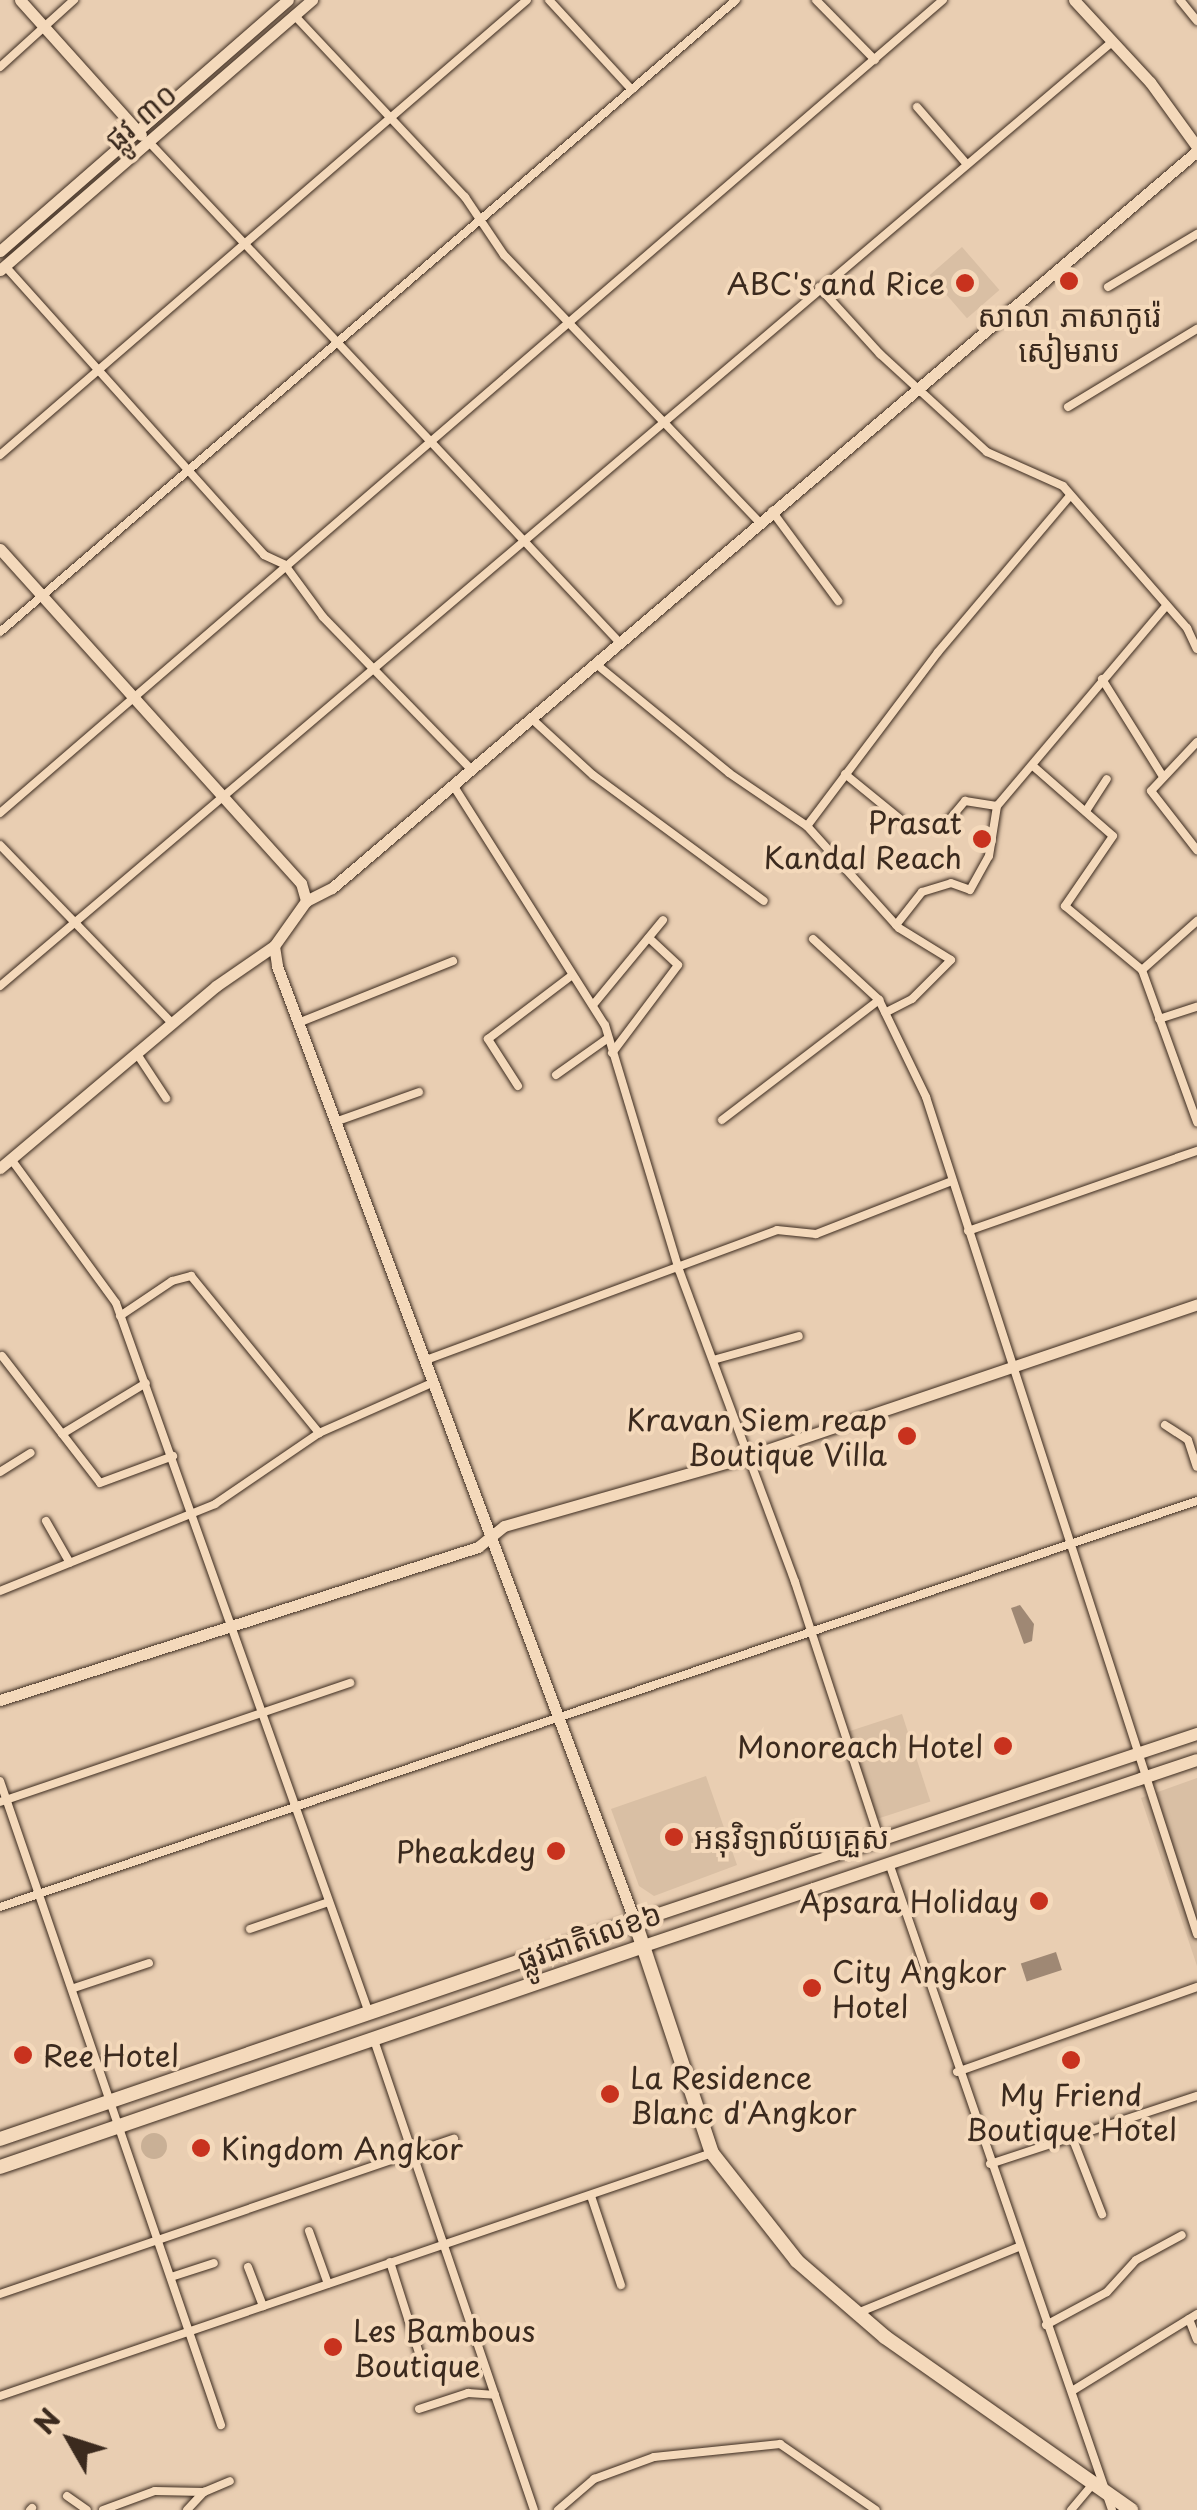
<!DOCTYPE html>
<meta charset="utf-8">
<style>
body{margin:0}
#map{position:relative;width:1197px;height:2510px;overflow:hidden;background:#e9ceb2;font-family:"Playpen Sans","Noto Sans Khmer",sans-serif}
div>[style]{position:absolute}
.built>*{inset:0;background:#d9bfa4;transform-origin:0 0}
.green>*{inset:0;background:#c9b096}
.round{border-radius:50%}
.water>*{inset:0;background:#9f8874;transform-origin:0 0}
.roads{filter:drop-shadow(0 0 2px #3b2a1e) drop-shadow(0 0 2px #3b2a1e)}
.street>*{height:8px;margin:-4px;padding:0 4px;transform-origin:4px;border-radius:4px;background:#f4d9bb}
.secondary>*{height:11px;margin:-5.5px;padding:0 5.5px;transform-origin:5.5px;border-radius:5.5px;background:#f4d9bb}
.primary>*{height:12px;margin:-6px;padding:0 6px;transform-origin:6px;border-radius:6px;background:#f4d9bb}
.highway>*{height:14px;margin:-7px;padding:0 7px;transform-origin:7px;border-radius:7px;background:#f4d9bb}
.dots>*{width:28px;height:28px;translate:-50% -50%;box-sizing:border-box;border:5px solid #f4d9bb;border-radius:50%}
span{translate:-50% -50%;white-space:nowrap;text-align:center;line-height:1.15;-webkit-text-stroke:8px #f4d9bb;paint-order:stroke}
.street-label{font-size:30px;color:#3b2a1e}
.poi-label{font-size:30px;color:#3b2a1e}
.right{translate:-100% -50%;text-align:right}
.left{translate:0 -50%;text-align:left}
.north{position:absolute;left:20px;top:2390px;width:100px;height:100px;-webkit-text-stroke:8px #f4d9bb;paint-order:stroke;rotate:309deg;font-size:28px;font-weight:700;line-height:40px;text-align:center;color:#3b2a1e}
.north::after{content:'';display:block;margin:auto;width:35px;height:45px;background:#3b2a1e;clip-path:polygon(50% 0,100% 100%,50% 72%,0 100%)}
</style>
<div id="map">
<div class="built">
<div style="left:962px;top:247px;width:57px;height:43px;rotate:49deg"></div>
<div style="left:902px;top:1714px;width:92px;height:58px;rotate:72deg"></div>
<div style="clip-path:polygon(706px 1776px,737px 1865px,654px 1896px,639px 1886px,611px 1809px)"></div>
<div style="clip-path:polygon(1197px 1778px,1197px 1966px,1141px 1798px)"></div>
</div>
<div class="green">
<div class="round" style="left:141px;top:2133px;width:26px;height:26px"></div>
</div>
<div class="water">
<div style="clip-path:polygon(1020px 1605px,1034px 1624px,1032px 1641px,1024px 1644px,1011px 1608px)"></div>
<div style="left:1056px;top:1952px;width:19px;height:37px;rotate:72deg"></div>
</div>
<div class="roads">
<div class="street">
<div style="left:549px;top:0;width:122px;rotate:47.3deg"></div>
<div style="left:816px;top:0;width:84px;rotate:45.5deg"></div>
<div style="left:1180px;top:0;width:27px;rotate:51deg"></div>
<div style="left:294px;top:15px;width:250px;rotate:46.8deg"></div>
<div style="left:465px;top:197px;width:70px;rotate:56.1deg"></div>
<div style="left:504px;top:255px;width:369px;rotate:46.3deg"></div>
<div style="left:0;top:67px;width:100px;rotate:-42.2deg"></div>
<div style="left:917px;top:107px;width:73px;rotate:48.9deg"></div>
<div style="left:148px;top:141px;width:689px;rotate:46.76deg"></div>
<div style="left:5px;top:266px;width:388px;rotate:48.1deg"></div>
<div style="left:264px;top:555px;width:23px;rotate:25deg"></div>
<div style="left:285px;top:565px;width:64px;rotate:53.8deg"></div>
<div style="left:323px;top:617px;width:212px;rotate:45.8deg"></div>
<div style="left:819px;top:287px;width:91px;rotate:47.7deg"></div>
<div style="left:880px;top:354px;width:145px;rotate:42.5deg"></div>
<div style="left:987px;top:452px;width:83px;rotate:24.1deg"></div>
<div style="left:1063px;top:486px;width:189px;rotate:48.9deg"></div>
<div style="left:1187px;top:628px;width:23px;rotate:65deg"></div>
<div style="left:1108px;top:287px;width:104px;rotate:-30.8deg"></div>
<div style="left:1068px;top:407px;width:151px;rotate:-31.2deg"></div>
<div style="left:0;top:455px;width:696px;rotate:-40.81deg"></div>
<div style="left:772px;top:511px;width:112px;rotate:53.7deg"></div>
<div style="left:0;top:632px;width:970px;rotate:-40.65deg"></div>
<div style="left:596px;top:664px;width:172px;rotate:39.3deg"></div>
<div style="left:729px;top:773px;width:94px;rotate:34.2deg"></div>
<div style="left:807px;top:826px;width:137px;rotate:48deg"></div>
<div style="left:899px;top:928px;width:61px;rotate:31.6deg"></div>
<div style="left:951px;top:960px;width:55px;rotate:135deg"></div>
<div style="left:912px;top:999px;width:30px;rotate:153deg"></div>
<div style="left:1102px;top:679px;width:113px;rotate:58deg"></div>
<div style="left:532px;top:719px;width:83px;rotate:42.6deg"></div>
<div style="left:593px;top:775px;width:212px;rotate:36.4deg"></div>
<div style="left:1197px;top:742px;width:67px;rotate:133.2deg"></div>
<div style="left:1151px;top:791px;width:75px;rotate:52.1deg"></div>
<div style="left:1033px;top:766px;width:106px;rotate:41.2deg"></div>
<div style="left:1113px;top:836px;width:85px;rotate:124.4deg"></div>
<div style="left:1065px;top:906px;width:100px;rotate:39.7deg"></div>
<div style="left:1142px;top:970px;width:162px;rotate:70.1deg"></div>
<div style="left:845px;top:774px;width:71px;rotate:39.3deg"></div>
<div style="left:453px;top:785px;width:284px;rotate:57.7deg"></div>
<div style="left:605px;top:1025px;width:256px;rotate:73.2deg"></div>
<div style="left:679px;top:1270px;width:333px;rotate:69.6deg"></div>
<div style="left:795px;top:1582px;width:272px;rotate:71.8deg"></div>
<div style="left:1086px;top:811px;width:38px;rotate:-57deg"></div>
<div style="left:0;top:813px;width:1245px;rotate:-40.77deg"></div>
<div style="left:807px;top:826px;width:218px;rotate:-53deg"></div>
<div style="left:938px;top:652px;width:204px;rotate:-49.8deg"></div>
<div style="left:944px;top:826px;width:33px;rotate:-50deg"></div>
<div style="left:965px;top:801px;width:32px;rotate:9deg"></div>
<div style="left:0;top:845px;width:249px;rotate:46deg"></div>
<div style="left:896px;top:925px;width:42px;rotate:-51.8deg"></div>
<div style="left:922px;top:892px;width:30px;rotate:-17deg"></div>
<div style="left:951px;top:883px;width:20px;rotate:20deg"></div>
<div style="left:970px;top:890px;width:39px;rotate:-61deg"></div>
<div style="left:989px;top:856px;width:51px;rotate:-80.9deg"></div>
<div style="left:997px;top:806px;width:260px;rotate:-49.8deg"></div>
<div style="left:813px;top:939px;width:90px;rotate:42.7deg"></div>
<div style="left:879px;top:1000px;width:108px;rotate:64.1deg"></div>
<div style="left:926px;top:1097px;width:880px;rotate:72.06deg"></div>
<div style="left:1142px;top:970px;width:74px;rotate:-41.7deg"></div>
<div style="left:0;top:986px;width:1460px;rotate:-40.33deg"></div>
<div style="left:593px;top:1005px;width:110px;rotate:-50.5deg"></div>
<div style="left:1159px;top:1019px;width:40px;rotate:-18deg"></div>
<div style="left:298px;top:1023px;width:167px;rotate:-21.8deg"></div>
<div style="left:612px;top:1053px;width:110px;rotate:-53.1deg"></div>
<div style="left:678px;top:965px;width:40px;rotate:-137deg"></div>
<div style="left:137px;top:1054px;width:53px;rotate:56.6deg"></div>
<div style="left:556px;top:1075px;width:64px;rotate:-35.4deg"></div>
<div style="left:518px;top:1086px;width:56px;rotate:-122.6deg"></div>
<div style="left:488px;top:1039px;width:104px;rotate:-37.2deg"></div>
<div style="left:722px;top:1120px;width:198px;rotate:-37.4deg"></div>
<div style="left:338px;top:1121px;width:86px;rotate:-19.7deg"></div>
<div style="left:11px;top:1159px;width:178px;rotate:53.9deg"></div>
<div style="left:116px;top:1303px;width:754px;rotate:70.39deg"></div>
<div style="left:968px;top:1231px;width:243px;rotate:-19.3deg"></div>
<div style="left:120px;top:1316px;width:63px;rotate:-33.9deg"></div>
<div style="left:172px;top:1281px;width:20px;rotate:-15deg"></div>
<div style="left:191px;top:1276px;width:203px;rotate:50.8deg"></div>
<div style="left:2px;top:1356px;width:160px;rotate:52.3deg"></div>
<div style="left:100px;top:1483px;width:78px;rotate:-20.3deg"></div>
<div style="left:426px;top:1360px;width:374px;rotate:-20.3deg"></div>
<div style="left:777px;top:1230px;width:39px;rotate:6deg"></div>
<div style="left:816px;top:1234px;width:146px;rotate:-21.3deg"></div>
<div style="left:713px;top:1360px;width:89px;rotate:-15.6deg"></div>
<div style="left:1165px;top:1425px;width:27px;rotate:33deg"></div>
<div style="left:1188px;top:1440px;width:28px;rotate:72deg"></div>
<div style="left:62px;top:1434px;width:98px;rotate:-31.3deg"></div>
<div style="left:0;top:1472px;width:36px;rotate:-32deg"></div>
<div style="left:46px;top:1521px;width:48px;rotate:60.3deg"></div>
<div style="left:0;top:1591px;width:232px;rotate:-22deg"></div>
<div style="left:215px;top:1504px;width:126px;rotate:-34.3deg"></div>
<div style="left:319px;top:1433px;width:126px;rotate:-23.9deg"></div>
<div style="left:0;top:1781px;width:681px;rotate:71.06deg"></div>
<div style="left:0;top:1802px;width:370px;rotate:-18.8deg"></div>
<div style="left:889px;top:1863px;width:684px;rotate:70.98deg"></div>
<div style="left:0;top:1907px;width:1264px;rotate:-18.74deg"></div>
<div style="left:250px;top:1929px;width:83px;rotate:-18.9deg"></div>
<div style="left:74px;top:1988px;width:79px;rotate:-18.4deg"></div>
<div style="left:374px;top:2040px;width:496px;rotate:71.2deg"></div>
<div style="left:957px;top:2072px;width:255px;rotate:-19.5deg"></div>
<div style="left:1072px;top:2137px;width:83px;rotate:68.7deg"></div>
<div style="left:990px;top:2164px;width:218px;rotate:-18.2deg"></div>
<div style="left:591px;top:2196px;width:94px;rotate:71.4deg"></div>
<div style="left:309px;top:2231px;width:56px;rotate:70.3deg"></div>
<div style="left:390px;top:2262px;width:102px;rotate:72.3deg"></div>
<div style="left:248px;top:2267px;width:42px;rotate:69deg"></div>
<div style="left:171px;top:2277px;width:45px;rotate:-18deg"></div>
<div style="left:0;top:2294px;width:480px;rotate:-18.9deg"></div>
<div style="left:855px;top:2314px;width:176px;rotate:-22.3deg"></div>
<div style="left:1189px;top:2319px;width:22px;rotate:69deg"></div>
<div style="left:1046px;top:2325px;width:69px;rotate:-28.4deg"></div>
<div style="left:1107px;top:2292px;width:43px;rotate:-47.8deg"></div>
<div style="left:1136px;top:2260px;width:52px;rotate:-28.5deg"></div>
<div style="left:1072px;top:2391px;width:147px;rotate:-31.6deg"></div>
<div style="left:0;top:2396px;width:752px;rotate:-18.84deg"></div>
<div style="left:419px;top:2409px;width:52px;rotate:-18.1deg"></div>
<div style="left:468px;top:2393px;width:27px;rotate:4deg"></div>
<div style="left:67px;top:2496px;width:24px;rotate:35deg"></div>
<div style="left:30px;top:2510px;width:3px;rotate:-45deg"></div>
<div style="left:103px;top:2510px;width:55px;rotate:-20.1deg"></div>
<div style="left:155px;top:2491px;width:49px;rotate:1.2deg"></div>
<div style="left:187px;top:2510px;width:25px;rotate:-47deg"></div>
<div style="left:204px;top:2492px;width:28px;rotate:-23deg"></div>
<div style="left:558px;top:2510px;width:48px;rotate:-40.7deg"></div>
<div style="left:594px;top:2479px;width:64px;rotate:-20.1deg"></div>
<div style="left:654px;top:2457px;width:127px;rotate:-5.9deg"></div>
<div style="left:780px;top:2444px;width:116px;rotate:34.5deg"></div>
<div style="left:1071px;top:2510px;width:30px;rotate:-50deg"></div>
</div>
<div class="secondary">
<div style="left:20px;top:0;width:181px;rotate:48.1deg"></div>
<div style="left:1074px;top:0;width:112px;rotate:47.2deg"></div>
<div style="left:1150px;top:82px;width:80px;rotate:54.1deg"></div>
<div style="left:0;top:251px;width:382px;rotate:-41.1deg"></div>
<div style="left:0;top:270px;width:413px;rotate:-40.9deg"></div>
<div style="left:0;top:549px;width:450px;rotate:48deg"></div>
<div style="left:301px;top:883px;width:19px;rotate:74deg"></div>
<div style="left:306px;top:901px;width:55px;rotate:125.4deg"></div>
<div style="left:274px;top:946px;width:20px;rotate:81deg"></div>
<div style="left:277px;top:966px;width:1021px;rotate:69.47deg"></div>
<div style="left:306px;top:901px;width:29px;rotate:-27deg"></div>
<div style="left:332px;top:888px;width:1136px;rotate:-40.43deg"></div>
<div style="left:0;top:1168px;width:282px;rotate:-40.1deg"></div>
<div style="left:216px;top:986px;width:70px;rotate:-34.6deg"></div>
<div style="left:0;top:1700px;width:502px;rotate:-17.75deg"></div>
<div style="left:478px;top:1547px;width:33px;rotate:-39deg"></div>
<div style="left:504px;top:1526px;width:255px;rotate:-15.9deg"></div>
<div style="left:749px;top:1456px;width:473px;rotate:-18.7deg"></div>
</div>
<div class="primary">
<div style="left:635px;top:1922px;width:593px;rotate:-18.5deg"></div>
<div style="left:644px;top:1946px;width:583px;rotate:-18.59deg"></div>
</div>
<div class="highway">
<div style="left:0;top:2139px;width:671px;rotate:-18.87deg"></div>
<div style="left:635px;top:1922px;width:243px;rotate:71.6deg"></div>
<div style="left:712px;top:2153px;width:137px;rotate:51.8deg"></div>
<div style="left:797px;top:2261px;width:116px;rotate:40.8deg"></div>
<div style="left:885px;top:2337px;width:301px;rotate:35.1deg"></div>
<div style="left:0;top:2167px;width:681px;rotate:-18.94deg"></div>
</div>
</div>
<div class="dots">
<div style="left:1069px;top:281px;background:#c8321e"></div>
<div style="left:965px;top:283px;background:#c8321e"></div>
<div style="left:982px;top:839px;background:#c8321e"></div>
<div style="left:907px;top:1436px;background:#c8321e"></div>
<div style="left:1003px;top:1746px;background:#c8321e"></div>
<div style="left:674px;top:1837px;background:#c8321e"></div>
<div style="left:556px;top:1851px;background:#c8321e"></div>
<div style="left:1039px;top:1901px;background:#c8321e"></div>
<div style="left:812px;top:1988px;background:#c8321e"></div>
<div style="left:23px;top:2055px;background:#c8321e"></div>
<div style="left:1071px;top:2060px;background:#c8321e"></div>
<div style="left:610px;top:2094px;background:#c8321e"></div>
<div style="left:201px;top:2148px;background:#c8321e"></div>
<div style="left:333px;top:2347px;background:#c8321e"></div>
</div>
<div class="street-label">
<span style="left:140px;top:116px;rotate:-41deg">ផ្លូវ ៣០</span>
<span style="left:589px;top:1936px;rotate:-19deg">ផ្លូវជាតិលេខ៦</span>
</div>
<div class="poi-label">
<span class="right" style="left:945px;top:283px">ABC's and Rice</span>
<span style="left:1069px;top:332px">សាលា ភាសាកូរ៉េ<br>សៀមរាប</span>
<span class="right" style="left:962px;top:839px">Prasat<br>Kandal Reach</span>
<span class="right" style="left:887px;top:1436px">Kravan Siem reap<br>Boutique Villa</span>
<span class="right" style="left:983px;top:1746px">Monoreach Hotel</span>
<span class="left" style="left:694px;top:1837px">អនុវិទ្យាល័យគ្រួស</span>
<span class="right" style="left:536px;top:1851px">Pheakdey</span>
<span class="right" style="left:1019px;top:1901px">Apsara Holiday</span>
<span class="left" style="left:832px;top:1988px">City Angkor<br>Hotel</span>
<span class="left" style="left:43px;top:2055px">Ree Hotel</span>
<span class="left" style="left:630px;top:2094px">La Residence<br>Blanc d'Angkor</span>
<span style="left:1071px;top:2111px">My Friend<br>Boutique Hotel</span>
<span class="left" style="left:221px;top:2148px">Kingdom Angkor</span>
<span class="left" style="left:353px;top:2347px">Les Bambous<br>Boutique</span>
</div>
<div class="north">N</div>
</div>
